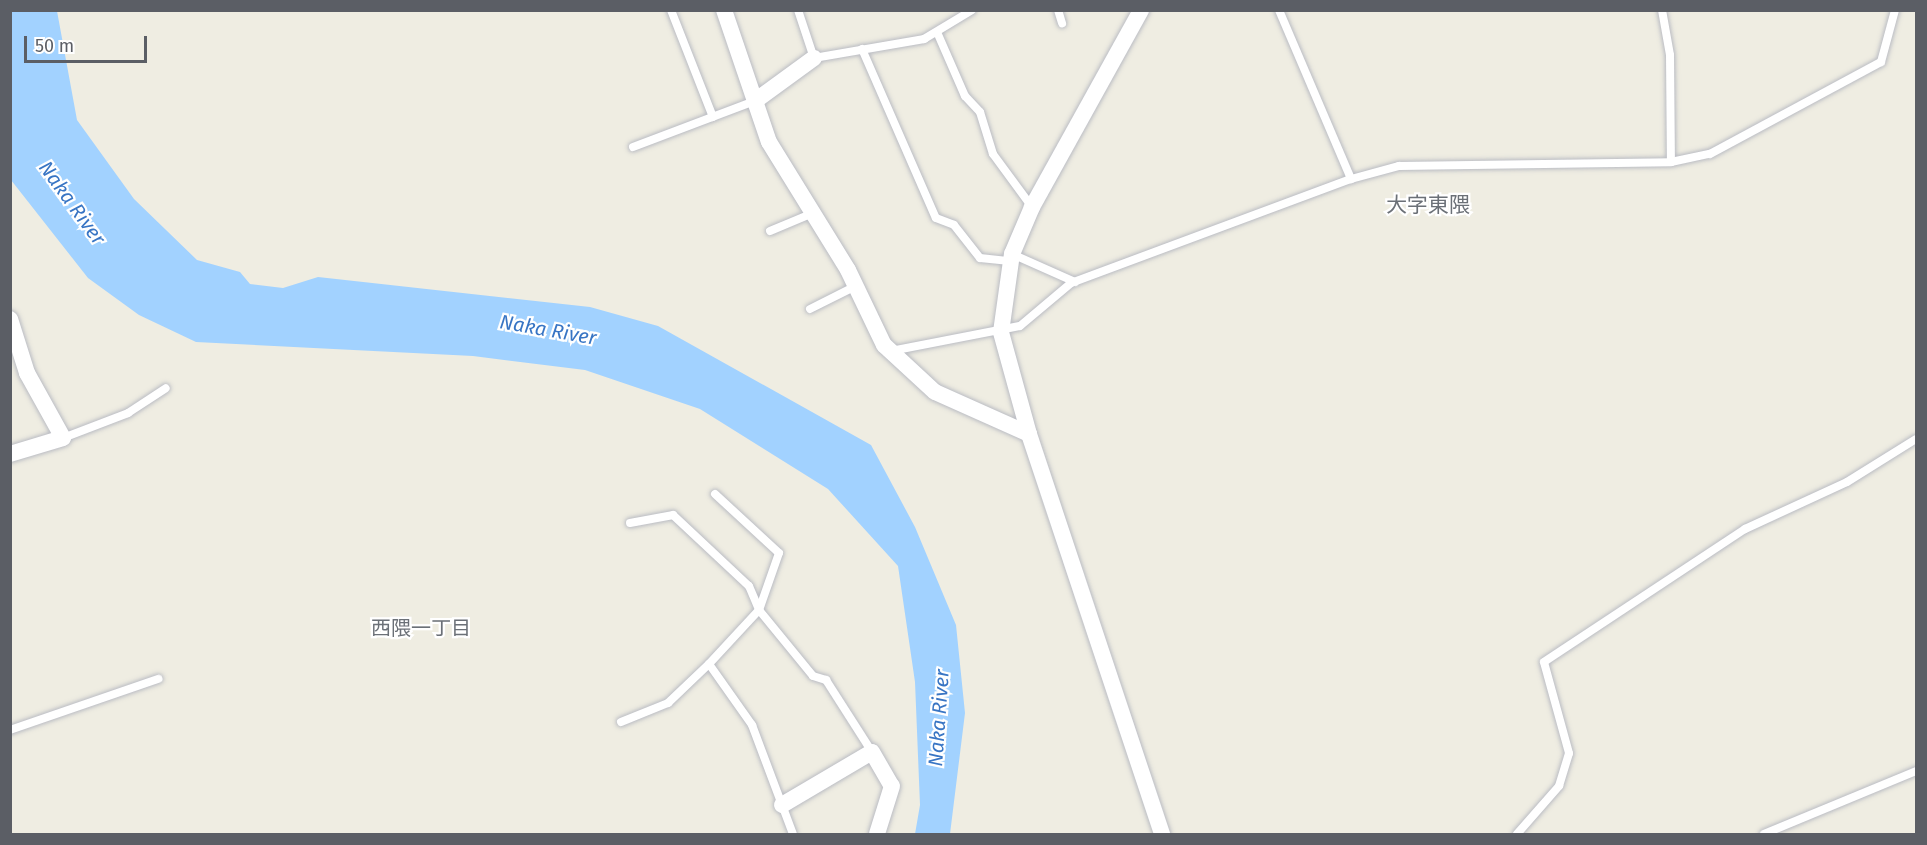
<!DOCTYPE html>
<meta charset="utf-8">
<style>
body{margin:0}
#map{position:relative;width:1927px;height:845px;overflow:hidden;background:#efede2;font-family:"Fira Sans","Noto Sans JP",sans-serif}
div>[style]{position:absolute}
.water>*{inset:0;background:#a2d2ff}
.roads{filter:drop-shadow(0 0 2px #babcc3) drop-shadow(0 0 2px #babcc3)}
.lane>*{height:8px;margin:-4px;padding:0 4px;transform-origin:4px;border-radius:4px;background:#fff}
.street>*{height:16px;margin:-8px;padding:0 8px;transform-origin:8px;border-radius:8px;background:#fff}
span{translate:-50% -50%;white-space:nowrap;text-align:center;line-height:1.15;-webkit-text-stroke:4.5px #fff;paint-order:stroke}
.water-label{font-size:20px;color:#3875c4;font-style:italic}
.neighbourhood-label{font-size:20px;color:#6b7077}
.quarter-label{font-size:21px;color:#6b7077}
.frame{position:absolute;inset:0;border:12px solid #5b5e65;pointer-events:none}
.scale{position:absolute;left:24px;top:36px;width:123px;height:27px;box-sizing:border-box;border:3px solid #5b5e65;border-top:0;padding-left:8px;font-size:18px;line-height:21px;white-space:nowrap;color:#5b5e65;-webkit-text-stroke:4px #fff;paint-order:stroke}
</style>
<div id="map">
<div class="water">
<div style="clip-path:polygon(11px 10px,57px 11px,77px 120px,134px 199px,197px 260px,240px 272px,250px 284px,283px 288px,318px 277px,590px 307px,658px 326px,871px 445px,915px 527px,956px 625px,965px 713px,950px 834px,915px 834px,920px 805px,915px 682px,898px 566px,828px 489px,700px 409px,585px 370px,473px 356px,196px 342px,139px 315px,88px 278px,11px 180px)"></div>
</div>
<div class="roads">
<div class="lane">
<div style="left:671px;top:10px;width:115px;rotate:68.6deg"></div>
<div style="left:798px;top:10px;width:51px;rotate:71.6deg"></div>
<div style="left:814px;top:58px;width:112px;rotate:-9.8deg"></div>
<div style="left:924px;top:39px;width:56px;rotate:-31.1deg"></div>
<div style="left:1058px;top:10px;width:14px;rotate:73deg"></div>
<div style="left:1279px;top:10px;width:184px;rotate:66.9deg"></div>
<div style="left:1662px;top:10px;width:46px;rotate:79.9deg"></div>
<div style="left:1670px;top:55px;width:107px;rotate:89.5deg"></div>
<div style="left:937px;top:32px;width:70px;rotate:66.4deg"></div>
<div style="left:965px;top:96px;width:22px;rotate:47deg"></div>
<div style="left:980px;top:112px;width:44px;rotate:72.8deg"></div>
<div style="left:993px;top:154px;width:66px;rotate:53.7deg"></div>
<div style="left:862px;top:49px;width:184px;rotate:66.4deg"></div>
<div style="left:936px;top:218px;width:19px;rotate:21deg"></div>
<div style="left:954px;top:225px;width:42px;rotate:51.8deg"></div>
<div style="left:980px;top:258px;width:30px;rotate:6deg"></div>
<div style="left:633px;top:147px;width:130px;rotate:-20.7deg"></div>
<div style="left:770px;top:231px;width:47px;rotate:-22.7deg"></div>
<div style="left:1012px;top:254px;width:69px;rotate:24deg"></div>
<div style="left:810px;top:309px;width:51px;rotate:-26.6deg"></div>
<div style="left:891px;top:351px;width:131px;rotate:-11deg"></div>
<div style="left:1020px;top:326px;width:67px;rotate:-40.1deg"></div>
<div style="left:1071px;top:283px;width:299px;rotate:-20.4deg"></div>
<div style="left:1351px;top:179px;width:50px;rotate:-15.2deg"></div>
<div style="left:1399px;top:166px;width:272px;rotate:-0.8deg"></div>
<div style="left:1671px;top:162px;width:40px;rotate:-12deg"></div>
<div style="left:1710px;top:154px;width:194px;rotate:-28.3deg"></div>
<div style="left:1881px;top:62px;width:54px;rotate:-74.9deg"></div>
<div style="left:63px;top:438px;width:70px;rotate:-21deg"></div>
<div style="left:128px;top:413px;width:45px;rotate:-33.3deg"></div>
<div style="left:715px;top:494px;width:87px;rotate:42.7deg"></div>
<div style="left:779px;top:553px;width:60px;rotate:109.3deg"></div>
<div style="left:759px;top:610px;width:85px;rotate:50.7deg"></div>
<div style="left:813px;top:676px;width:14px;rotate:17deg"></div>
<div style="left:826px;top:680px;width:85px;rotate:57.4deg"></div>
<div style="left:630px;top:523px;width:44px;rotate:-10.5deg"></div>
<div style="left:673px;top:515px;width:104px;rotate:43.1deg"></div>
<div style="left:749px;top:586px;width:26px;rotate:67deg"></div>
<div style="left:759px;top:610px;width:74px;rotate:132.8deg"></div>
<div style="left:709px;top:664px;width:75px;rotate:54.8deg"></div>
<div style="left:752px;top:725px;width:116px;rotate:69.4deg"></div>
<div style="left:621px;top:722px;width:51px;rotate:-22deg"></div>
<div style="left:668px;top:703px;width:57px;rotate:-43.6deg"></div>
<div style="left:10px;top:730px;width:157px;rotate:-19deg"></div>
<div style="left:1517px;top:834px;width:64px;rotate:-48.8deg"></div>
<div style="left:1559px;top:786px;width:34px;rotate:-73deg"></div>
<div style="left:1569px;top:753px;width:94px;rotate:-105.4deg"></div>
<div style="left:1544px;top:662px;width:241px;rotate:-33.5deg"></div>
<div style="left:1745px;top:529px;width:112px;rotate:-24.7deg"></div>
<div style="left:1847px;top:482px;width:81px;rotate:-31.9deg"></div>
<div style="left:1764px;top:834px;width:165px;rotate:-22.5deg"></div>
</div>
<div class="street">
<div style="left:724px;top:10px;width:139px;rotate:71.2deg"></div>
<div style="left:769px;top:142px;width:150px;rotate:58.3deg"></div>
<div style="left:848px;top:270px;width:83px;rotate:64.4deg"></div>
<div style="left:884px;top:345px;width:69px;rotate:42.7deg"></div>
<div style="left:935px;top:392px;width:103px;rotate:24.1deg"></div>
<div style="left:1029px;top:434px;width:422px;rotate:71.6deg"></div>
<div style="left:755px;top:101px;width:73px;rotate:-36.1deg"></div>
<div style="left:10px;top:319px;width:57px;rotate:72.5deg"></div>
<div style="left:27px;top:373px;width:74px;rotate:61deg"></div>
<div style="left:63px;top:438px;width:55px;rotate:163.2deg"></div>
<div style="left:1029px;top:434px;width:106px;rotate:-105.4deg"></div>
<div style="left:1001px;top:332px;width:79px;rotate:-82deg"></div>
<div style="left:1012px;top:254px;width:51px;rotate:-66.9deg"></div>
<div style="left:1032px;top:207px;width:225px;rotate:-61deg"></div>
<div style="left:782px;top:805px;width:104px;rotate:-30.5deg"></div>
<div style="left:872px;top:752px;width:39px;rotate:60deg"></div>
<div style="left:892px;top:786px;width:50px;rotate:107.4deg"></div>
</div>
</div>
<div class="water-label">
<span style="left:72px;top:203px;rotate:54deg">Naka River</span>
<span style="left:548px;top:330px;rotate:10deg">Naka River</span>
<span style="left:939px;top:718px;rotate:-86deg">Naka River</span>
</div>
<div class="neighbourhood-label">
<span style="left:421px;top:628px">西隈一丁目</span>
</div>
<div class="quarter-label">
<span style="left:1428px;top:205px">大字東隈</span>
</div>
<div class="frame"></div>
<div class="scale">50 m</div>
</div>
